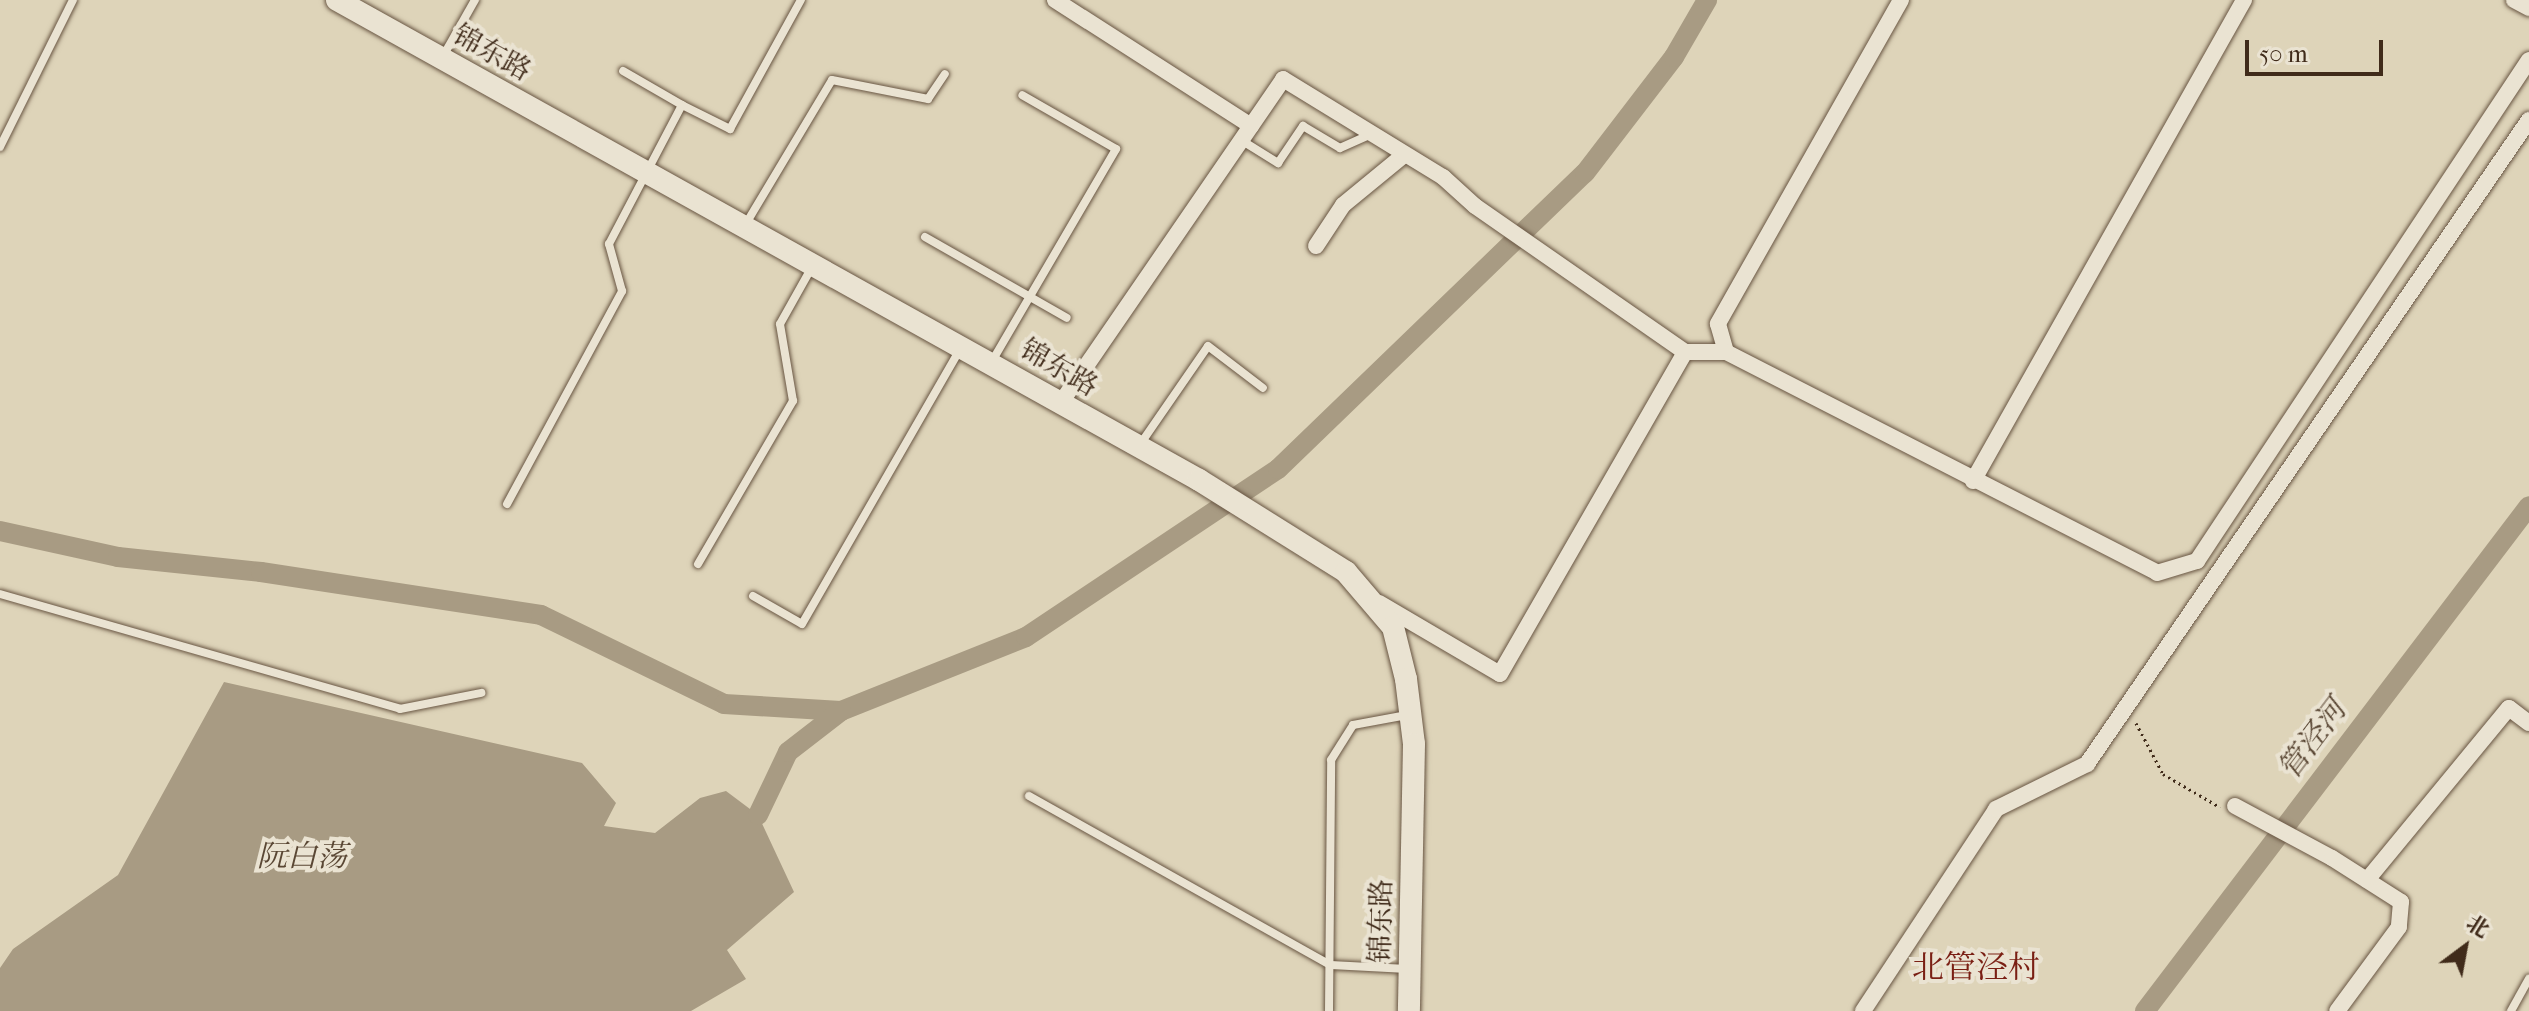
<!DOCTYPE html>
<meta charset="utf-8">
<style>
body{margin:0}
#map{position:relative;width:2529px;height:1011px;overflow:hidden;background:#ded4b9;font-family:"IM FELL French Canon","Noto Serif SC",serif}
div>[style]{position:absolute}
.water>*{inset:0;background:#a89b83}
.canal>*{height:20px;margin:-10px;padding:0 10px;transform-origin:10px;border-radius:10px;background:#a89b83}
.path>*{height:3px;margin-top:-1.5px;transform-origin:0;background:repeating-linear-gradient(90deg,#402b1a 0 2px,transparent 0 6px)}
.roads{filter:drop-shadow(0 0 2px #685542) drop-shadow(0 0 2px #685542)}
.service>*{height:8px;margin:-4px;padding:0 4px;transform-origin:4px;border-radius:4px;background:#eae3d2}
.minor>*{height:16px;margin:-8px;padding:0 8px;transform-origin:8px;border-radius:8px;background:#eae3d2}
.secondary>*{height:22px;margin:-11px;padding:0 11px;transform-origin:11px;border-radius:11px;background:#eae3d2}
span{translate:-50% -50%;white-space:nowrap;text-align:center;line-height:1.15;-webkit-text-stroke:8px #eae3d2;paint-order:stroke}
.street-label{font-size:28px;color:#402b1a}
.water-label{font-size:30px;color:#5a4734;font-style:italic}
.quarter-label{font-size:32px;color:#7a1f14}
.north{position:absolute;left:2425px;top:907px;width:80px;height:80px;-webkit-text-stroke:6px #eae3d2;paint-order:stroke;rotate:32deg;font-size:22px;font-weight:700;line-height:32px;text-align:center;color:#402b1a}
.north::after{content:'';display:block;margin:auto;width:28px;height:36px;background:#402b1a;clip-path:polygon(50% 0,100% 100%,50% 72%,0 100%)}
.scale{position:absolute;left:2245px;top:40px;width:138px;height:36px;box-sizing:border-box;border:4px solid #402b1a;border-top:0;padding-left:10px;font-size:24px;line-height:28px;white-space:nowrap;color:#402b1a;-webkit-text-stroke:6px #eae3d2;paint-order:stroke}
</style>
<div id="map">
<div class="water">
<div style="clip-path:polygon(224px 682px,582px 763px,616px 803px,604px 826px,655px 833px,700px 798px,726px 791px,758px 815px,794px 892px,727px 950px,746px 979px,691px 1011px,0 1011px,0 968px,13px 949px,118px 875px)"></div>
</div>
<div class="canal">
<div style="left:0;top:531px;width:121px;rotate:12.4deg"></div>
<div style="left:118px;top:557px;width:144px;rotate:6deg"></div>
<div style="left:261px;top:572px;width:283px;rotate:8.7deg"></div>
<div style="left:541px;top:615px;width:203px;rotate:25.9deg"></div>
<div style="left:724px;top:704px;width:117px;rotate:3.4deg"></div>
<div style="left:841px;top:711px;width:199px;rotate:-21.8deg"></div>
<div style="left:1026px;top:637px;width:303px;rotate:-33.7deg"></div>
<div style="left:1278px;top:469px;width:426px;rotate:-44deg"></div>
<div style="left:1585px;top:173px;width:146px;rotate:-52.5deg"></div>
<div style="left:1674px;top:57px;width:66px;rotate:-59.9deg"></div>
<div style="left:758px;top:815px;width:70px;rotate:-64.5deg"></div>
<div style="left:788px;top:752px;width:67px;rotate:-37.7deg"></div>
<div style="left:2145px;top:1011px;width:634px;rotate:-52.75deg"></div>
</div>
<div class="path">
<div style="left:2136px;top:723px;width:58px;rotate:62.1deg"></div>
<div style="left:2163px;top:774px;width:66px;rotate:30.1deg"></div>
</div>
<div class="roads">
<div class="service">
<div style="left:442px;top:58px;width:67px;rotate:-60.4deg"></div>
<div style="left:682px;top:105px;width:54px;rotate:26.6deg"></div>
<div style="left:730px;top:129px;width:147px;rotate:-61.2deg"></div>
<div style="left:1241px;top:140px;width:44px;rotate:31.9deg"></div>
<div style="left:1278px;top:163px;width:45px;rotate:-56deg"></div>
<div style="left:1303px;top:126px;width:43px;rotate:30.7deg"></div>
<div style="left:1340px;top:148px;width:35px;rotate:-24deg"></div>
<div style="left:0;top:147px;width:164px;rotate:-63.6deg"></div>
<div style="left:744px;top:227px;width:171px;rotate:-59.1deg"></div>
<div style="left:832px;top:80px;width:98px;rotate:11.2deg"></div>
<div style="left:928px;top:99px;width:30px;rotate:-56deg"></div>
<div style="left:925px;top:237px;width:163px;rotate:29.7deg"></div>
<div style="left:991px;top:363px;width:248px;rotate:-59.7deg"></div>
<div style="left:1116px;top:149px;width:108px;rotate:-150.1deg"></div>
<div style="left:1139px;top:446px;width:121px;rotate:-55.4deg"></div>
<div style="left:1208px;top:346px;width:69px;rotate:37.4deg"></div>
<div style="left:507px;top:504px;width:242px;rotate:-61.6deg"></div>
<div style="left:622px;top:291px;width:49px;rotate:-105.5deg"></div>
<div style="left:609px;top:244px;width:157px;rotate:-62.3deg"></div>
<div style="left:682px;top:105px;width:68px;rotate:-150deg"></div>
<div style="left:698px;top:564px;width:189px;rotate:-59.8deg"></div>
<div style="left:793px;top:401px;width:78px;rotate:-99.6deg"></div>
<div style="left:780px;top:324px;width:65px;rotate:-60.7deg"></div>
<div style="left:0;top:594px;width:416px;rotate:16deg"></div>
<div style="left:400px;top:709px;width:83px;rotate:-11.2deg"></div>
<div style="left:753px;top:596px;width:56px;rotate:29.7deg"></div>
<div style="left:802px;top:624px;width:317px;rotate:-60.1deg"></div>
<div style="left:1029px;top:796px;width:345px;rotate:29.3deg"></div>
<div style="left:1330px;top:965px;width:78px;rotate:2.9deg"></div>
<div style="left:1329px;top:1011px;width:251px;rotate:-89.5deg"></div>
<div style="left:1331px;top:760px;width:41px;rotate:-57.8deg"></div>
<div style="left:1353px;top:725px;width:55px;rotate:-10.5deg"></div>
<div style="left:2511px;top:1011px;width:37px;rotate:-61deg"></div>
</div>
<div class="minor">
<div style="left:1055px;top:0;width:233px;rotate:32.7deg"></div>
<div style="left:1901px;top:0;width:372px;rotate:119.5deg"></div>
<div style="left:1718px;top:324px;width:29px;rotate:74deg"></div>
<div style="left:1726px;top:352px;width:484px;rotate:27.1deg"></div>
<div style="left:2157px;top:573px;width:42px;rotate:-16.7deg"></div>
<div style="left:2197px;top:561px;width:601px;rotate:-56.47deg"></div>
<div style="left:2514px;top:0;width:17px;rotate:28deg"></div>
<div style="left:1316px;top:246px;width:49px;rotate:-56.6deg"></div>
<div style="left:1343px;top:205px;width:80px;rotate:-39.4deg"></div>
<div style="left:1060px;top:404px;width:394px;rotate:-55.5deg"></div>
<div style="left:1283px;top:79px;width:188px;rotate:31.5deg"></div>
<div style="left:1443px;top:177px;width:43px;rotate:42.2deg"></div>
<div style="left:1475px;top:206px;width:256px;rotate:34.8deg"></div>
<div style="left:1973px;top:481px;width:552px;rotate:-60.6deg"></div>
<div style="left:1379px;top:603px;width:140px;rotate:30.4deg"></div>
<div style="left:1500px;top:674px;width:371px;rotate:-60.1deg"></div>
<div style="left:1685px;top:352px;width:41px"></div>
<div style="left:2235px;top:806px;width:110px;rotate:28.2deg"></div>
<div style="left:2332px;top:858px;width:82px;rotate:32.5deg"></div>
<div style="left:2401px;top:902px;width:25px;rotate:95deg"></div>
<div style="left:2399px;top:927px;width:104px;rotate:126.4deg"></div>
<div style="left:2367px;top:880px;width:223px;rotate:-50.5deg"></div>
<div style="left:2509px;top:708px;width:25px;rotate:37deg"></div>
<div style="left:1863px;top:1011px;width:242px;rotate:-56.6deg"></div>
<div style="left:1996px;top:809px;width:102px;rotate:-26.3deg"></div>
<div style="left:2087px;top:764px;width:781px;rotate:-55.54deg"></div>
</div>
<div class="secondary">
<div style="left:337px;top:0;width:987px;rotate:29.11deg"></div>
<div style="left:1199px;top:480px;width:173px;rotate:32deg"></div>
<div style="left:1346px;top:572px;width:72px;rotate:49.5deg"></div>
<div style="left:1393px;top:627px;width:54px;rotate:76deg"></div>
<div style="left:1406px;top:679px;width:65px;rotate:83deg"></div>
<div style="left:1414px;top:744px;width:267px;rotate:91.1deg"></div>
</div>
</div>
<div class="street-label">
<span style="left:492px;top:53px;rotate:29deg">锦东路</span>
<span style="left:1059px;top:368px;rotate:30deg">锦东路</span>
<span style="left:1381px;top:921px;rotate:-89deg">锦东路</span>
</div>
<div class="water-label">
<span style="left:2313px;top:740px;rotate:-53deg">管泾河</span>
<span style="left:302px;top:857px">阮白荡</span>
</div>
<div class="quarter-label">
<span style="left:1976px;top:968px">北管泾村</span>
</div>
<div class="north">北</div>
<div class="scale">50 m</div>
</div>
